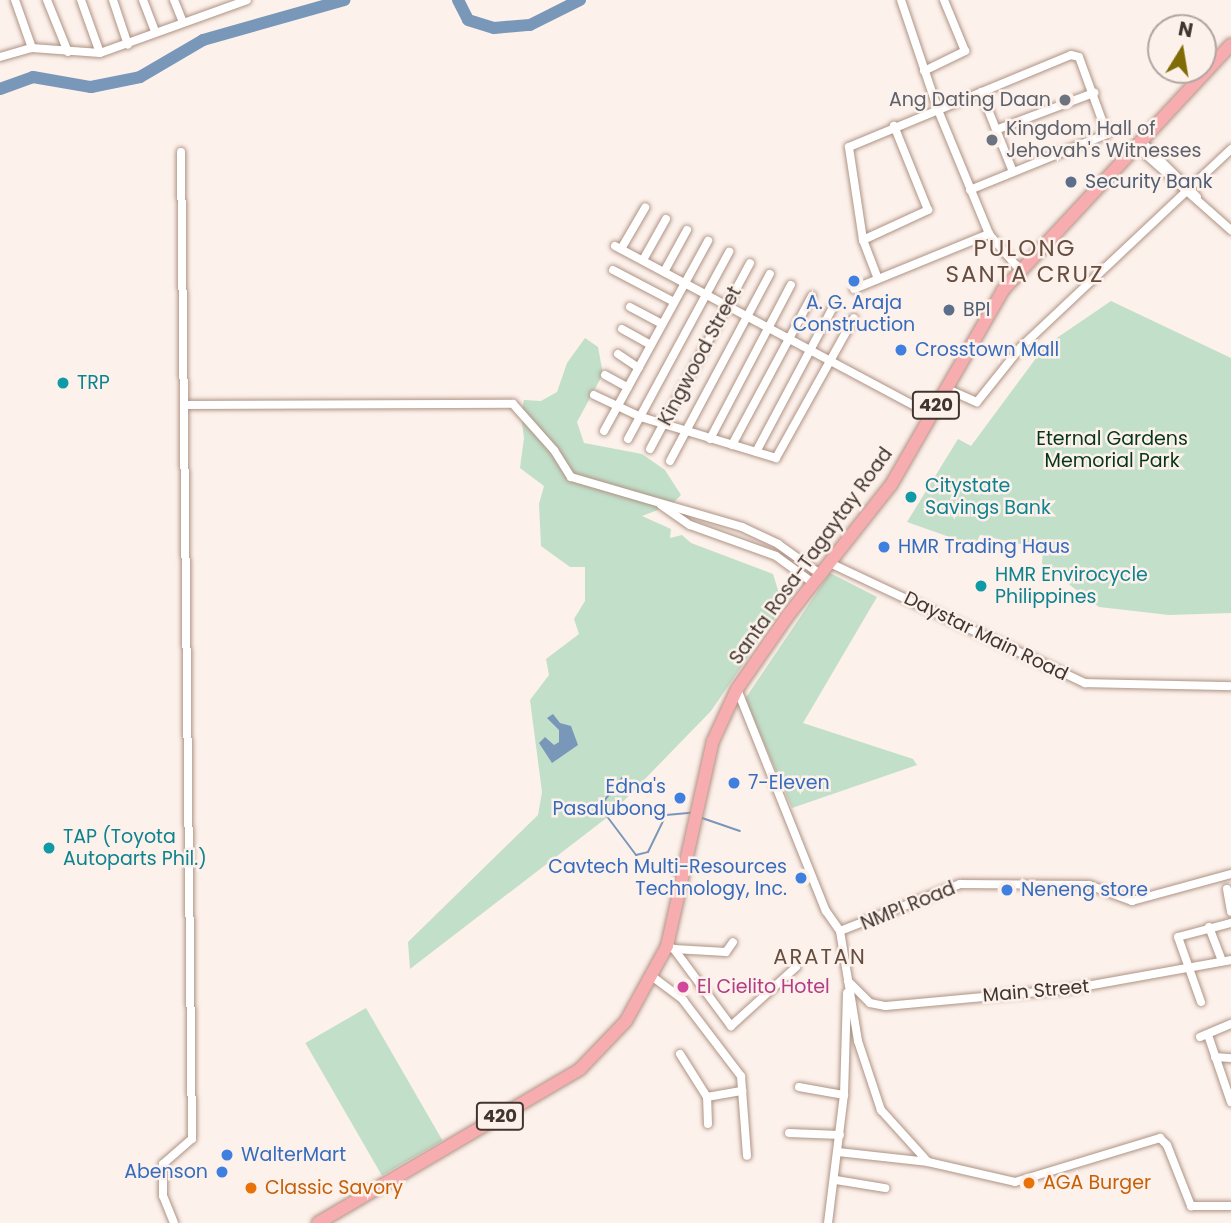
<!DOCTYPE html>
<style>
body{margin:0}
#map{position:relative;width:1231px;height:1223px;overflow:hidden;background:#fdf1eb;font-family:Poppins,sans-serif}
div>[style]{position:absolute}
.green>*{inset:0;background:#c2dfca;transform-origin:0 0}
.water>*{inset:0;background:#7997b8}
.stream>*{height:2px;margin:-1px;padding:0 1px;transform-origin:1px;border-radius:1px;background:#7997b8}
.river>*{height:12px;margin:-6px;padding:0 6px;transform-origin:6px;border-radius:6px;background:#7997b8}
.roads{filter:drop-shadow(0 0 2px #ae9384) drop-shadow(0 0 2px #ae9384)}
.street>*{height:8px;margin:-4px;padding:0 4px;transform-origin:4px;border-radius:4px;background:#fff}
.primary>*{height:12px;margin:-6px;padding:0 6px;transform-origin:6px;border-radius:6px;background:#f7adb0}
.dots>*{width:19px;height:19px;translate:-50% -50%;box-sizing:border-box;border:4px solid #fdf1eb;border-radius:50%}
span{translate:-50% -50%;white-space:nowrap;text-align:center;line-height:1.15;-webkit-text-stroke:5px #fdf1eb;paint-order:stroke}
.shield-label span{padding:2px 5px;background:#fdf1eb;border:2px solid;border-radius:5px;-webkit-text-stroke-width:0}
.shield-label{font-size:18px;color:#41362f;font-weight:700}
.worship-label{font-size:19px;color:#5b616d}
.right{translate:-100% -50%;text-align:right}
.left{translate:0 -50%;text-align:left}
.service-label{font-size:19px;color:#4e5e75}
.shop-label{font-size:19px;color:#366cbe}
.street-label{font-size:19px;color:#41362f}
.culture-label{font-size:19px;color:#0d838f}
.park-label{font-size:19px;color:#05361b}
.hotel-label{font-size:19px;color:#b23c85}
.food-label{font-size:19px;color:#c56008}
.neighbourhood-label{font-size:21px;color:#654d3f;letter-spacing:2px}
.quarter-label{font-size:23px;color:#654d3f;letter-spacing:2px}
.north{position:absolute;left:1147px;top:14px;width:70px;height:70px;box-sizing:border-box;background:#fdf1eb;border:2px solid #b2a6a0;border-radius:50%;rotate:11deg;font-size:19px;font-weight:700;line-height:28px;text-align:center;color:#41362f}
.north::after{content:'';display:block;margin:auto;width:24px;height:32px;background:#7f6c07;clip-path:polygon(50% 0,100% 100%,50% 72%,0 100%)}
</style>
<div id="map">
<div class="green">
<div style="clip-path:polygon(1111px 301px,1231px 358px,1231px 613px,1169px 615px,1099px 607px,1042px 564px,1043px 549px,980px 535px,975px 546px,907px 522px,958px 439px,971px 446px,1045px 346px)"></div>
<div style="clip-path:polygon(585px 338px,598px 347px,603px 374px,577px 422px,584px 443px,642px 454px,665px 470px,681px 495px,671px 505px,642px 516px,671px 529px,670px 538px,682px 535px,691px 543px,773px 574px,783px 606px,711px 711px,609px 816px,410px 969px,408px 942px,538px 815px,542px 792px,530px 700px,549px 675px,546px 659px,579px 634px,574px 619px,585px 601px,585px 567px,570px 567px,541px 546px,539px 504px,544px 486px,520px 468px,524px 438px,521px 415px,524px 400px,541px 401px,557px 392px,567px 363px)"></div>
<div style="clip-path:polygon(830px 573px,877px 597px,803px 723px,913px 759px,917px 765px,792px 808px,745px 699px)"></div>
<div style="left:366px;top:1008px;width:153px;height:70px;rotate:60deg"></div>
</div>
<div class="water">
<div style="clip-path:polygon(553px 714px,560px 723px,571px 726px,578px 745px,552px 763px,539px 743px,545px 737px,554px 745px,559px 742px,559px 730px,547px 718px)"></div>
</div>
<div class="stream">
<div style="left:622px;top:778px;width:31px;rotate:128deg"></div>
<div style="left:603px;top:802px;width:9px;rotate:90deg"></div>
<div style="left:603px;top:811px;width:55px;rotate:53.1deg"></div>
<div style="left:636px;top:855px;width:12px;rotate:-14deg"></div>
<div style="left:648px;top:852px;width:41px;rotate:-64.1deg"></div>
<div style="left:666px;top:815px;width:25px;rotate:-5deg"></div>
<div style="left:702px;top:818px;width:40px;rotate:18.9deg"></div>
</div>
<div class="river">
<div style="left:458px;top:0;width:22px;rotate:63deg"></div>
<div style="left:468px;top:20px;width:27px;rotate:17deg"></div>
<div style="left:494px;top:28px;width:36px;rotate:-5deg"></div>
<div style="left:530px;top:25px;width:56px;rotate:-26.6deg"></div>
<div style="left:0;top:89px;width:35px;rotate:-20deg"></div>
<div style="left:33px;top:77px;width:59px;rotate:9.8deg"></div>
<div style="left:91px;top:87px;width:50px;rotate:-11.5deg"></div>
<div style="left:140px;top:77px;width:73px;rotate:-30.4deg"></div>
<div style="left:203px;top:40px;width:147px;rotate:-15.8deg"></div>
</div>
<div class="roads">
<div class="street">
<div style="left:15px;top:0;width:51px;rotate:70.5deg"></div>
<div style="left:47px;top:0;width:56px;rotate:68deg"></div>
<div style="left:81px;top:0;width:56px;rotate:70.3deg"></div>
<div style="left:113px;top:0;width:47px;rotate:71.6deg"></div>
<div style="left:143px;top:0;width:34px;rotate:69deg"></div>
<div style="left:174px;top:0;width:22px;rotate:68deg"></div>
<div style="left:901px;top:0;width:116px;rotate:71.4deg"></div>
<div style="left:938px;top:110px;width:134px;rotate:67.6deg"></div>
<div style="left:989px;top:234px;width:48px;rotate:49.3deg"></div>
<div style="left:0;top:57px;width:33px;rotate:-16deg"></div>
<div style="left:32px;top:48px;width:68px;rotate:4.2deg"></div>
<div style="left:100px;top:53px;width:156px;rotate:-19.8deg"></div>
<div style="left:924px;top:71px;width:46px;rotate:-26deg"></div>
<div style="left:965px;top:51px;width:55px;rotate:-112.4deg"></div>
<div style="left:981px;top:92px;width:86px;rotate:68.2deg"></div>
<div style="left:998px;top:129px;width:103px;rotate:-20.6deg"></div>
<div style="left:1141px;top:141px;width:79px;rotate:45deg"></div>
<div style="left:1136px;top:146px;width:127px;rotate:41.5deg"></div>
<div style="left:863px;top:240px;width:72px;rotate:-24.8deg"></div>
<div style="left:928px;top:210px;width:91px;rotate:-112deg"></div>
<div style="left:615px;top:246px;width:359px;rotate:28.1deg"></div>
<div style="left:621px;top:249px;width:48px;rotate:-59.7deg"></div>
<div style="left:643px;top:260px;width:47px;rotate:-60.7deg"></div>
<div style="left:613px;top:270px;width:69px;rotate:27.7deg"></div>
<div style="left:664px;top:272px;width:48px;rotate:-61.3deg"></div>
<div style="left:878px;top:279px;width:42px;rotate:-111deg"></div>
<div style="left:863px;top:240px;width:94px;rotate:-98.6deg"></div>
<div style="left:849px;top:147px;width:240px;rotate:-22.5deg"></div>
<div style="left:1071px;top:55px;width:8px;rotate:14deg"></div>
<div style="left:1079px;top:57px;width:82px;rotate:70deg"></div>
<div style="left:1107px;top:134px;width:148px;rotate:157.8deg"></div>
<div style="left:854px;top:289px;width:146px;rotate:-22.2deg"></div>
<div style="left:630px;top:307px;width:36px;rotate:28deg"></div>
<div style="left:622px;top:329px;width:33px;rotate:29deg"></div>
<div style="left:618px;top:354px;width:25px;rotate:34deg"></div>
<div style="left:605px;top:375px;width:26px;rotate:29deg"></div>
<div style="left:945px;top:388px;width:35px;rotate:24deg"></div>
<div style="left:977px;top:402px;width:70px;rotate:-51.3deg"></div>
<div style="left:1021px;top:347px;width:289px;rotate:-43.3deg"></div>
<div style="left:594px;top:395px;width:52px;rotate:25.1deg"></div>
<div style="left:641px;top:417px;width:141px;rotate:16.9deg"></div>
<div style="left:776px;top:458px;width:160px;rotate:-60.9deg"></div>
<div style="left:185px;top:405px;width:328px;rotate:-0.2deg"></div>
<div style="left:513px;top:404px;width:62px;rotate:48.3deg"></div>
<div style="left:554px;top:450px;width:32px;rotate:58deg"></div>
<div style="left:571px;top:477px;width:178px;rotate:16.3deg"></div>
<div style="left:742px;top:527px;width:40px;rotate:25deg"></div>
<div style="left:778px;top:544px;width:52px;rotate:35.5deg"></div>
<div style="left:604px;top:431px;width:217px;rotate:-61.3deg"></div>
<div style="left:628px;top:439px;width:213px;rotate:-61.6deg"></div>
<div style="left:710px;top:439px;width:174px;rotate:-62.3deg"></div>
<div style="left:732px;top:445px;width:169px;rotate:-61.8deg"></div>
<div style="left:650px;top:449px;width:211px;rotate:-61.7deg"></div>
<div style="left:756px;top:452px;width:164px;rotate:-62deg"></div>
<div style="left:670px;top:461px;width:212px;rotate:-61.9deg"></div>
<div style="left:661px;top:505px;width:35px;rotate:35deg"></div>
<div style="left:690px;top:525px;width:91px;rotate:19.8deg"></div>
<div style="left:776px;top:556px;width:46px;rotate:36.1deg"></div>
<div style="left:830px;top:563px;width:282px;rotate:25.2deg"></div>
<div style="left:1085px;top:683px;width:146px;rotate:1.2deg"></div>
<div style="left:737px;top:689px;width:239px;rotate:68.2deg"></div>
<div style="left:826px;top:911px;width:24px;rotate:55deg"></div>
<div style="left:840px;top:931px;width:111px;rotate:80.7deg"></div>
<div style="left:858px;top:1041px;width:73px;rotate:71.6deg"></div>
<div style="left:881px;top:1110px;width:70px;rotate:47.9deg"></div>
<div style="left:1227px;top:889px;width:23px;rotate:80deg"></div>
<div style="left:1209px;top:927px;width:36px;rotate:69deg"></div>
<div style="left:840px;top:931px;width:129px;rotate:-21.4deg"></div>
<div style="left:960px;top:884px;width:129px;rotate:0.4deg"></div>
<div style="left:1089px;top:885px;width:46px;rotate:20.4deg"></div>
<div style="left:1132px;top:901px;width:103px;rotate:-15.3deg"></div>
<div style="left:667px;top:946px;width:8px;rotate:23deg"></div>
<div style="left:674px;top:949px;width:96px;rotate:53.5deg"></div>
<div style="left:731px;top:1026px;width:88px;rotate:-42.2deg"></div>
<div style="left:674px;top:949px;width:52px;rotate:3.3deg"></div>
<div style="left:726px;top:952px;width:12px;rotate:-55deg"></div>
<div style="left:653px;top:977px;width:38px;rotate:37deg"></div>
<div style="left:683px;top:1000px;width:96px;rotate:52.7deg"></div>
<div style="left:741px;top:1076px;width:80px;rotate:85.7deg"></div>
<div style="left:848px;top:981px;width:31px;rotate:45deg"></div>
<div style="left:870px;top:1003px;width:16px;rotate:11deg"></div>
<div style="left:886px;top:1006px;width:185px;rotate:-5.3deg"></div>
<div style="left:1070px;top:989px;width:164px;rotate:-10.2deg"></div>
<div style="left:1201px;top:1002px;width:69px;rotate:-109.5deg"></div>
<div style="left:1178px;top:937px;width:55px;rotate:-14.8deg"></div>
<div style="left:1208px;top:1035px;width:71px;rotate:71.1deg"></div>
<div style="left:1200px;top:1037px;width:34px;rotate:-23deg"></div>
<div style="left:680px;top:1054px;width:51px;rotate:57.9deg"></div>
<div style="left:1215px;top:1057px;width:16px;rotate:4deg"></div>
<div style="left:799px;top:1087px;width:46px;rotate:10.1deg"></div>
<div style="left:708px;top:1124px;width:27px;rotate:-92deg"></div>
<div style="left:707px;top:1097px;width:36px;rotate:-10deg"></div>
<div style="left:789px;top:1133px;width:51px;rotate:2.2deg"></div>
<div style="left:838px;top:1152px;width:91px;rotate:6.3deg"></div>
<div style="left:928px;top:1162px;width:89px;rotate:12.9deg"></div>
<div style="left:1015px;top:1182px;width:152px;rotate:-16.9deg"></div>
<div style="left:1160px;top:1138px;width:10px;rotate:45deg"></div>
<div style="left:1167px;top:1145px;width:66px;rotate:68.5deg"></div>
<div style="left:1191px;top:1206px;width:40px"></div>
<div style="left:836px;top:1180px;width:50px;rotate:9.3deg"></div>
<div style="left:174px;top:1223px;width:29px;rotate:-112deg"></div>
<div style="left:163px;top:1196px;width:32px;rotate:-90deg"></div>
<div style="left:163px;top:1164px;width:38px;rotate:-41deg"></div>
<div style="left:192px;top:1139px;width:987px;rotate:-90.64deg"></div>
<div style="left:828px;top:1223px;width:129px;rotate:-82.9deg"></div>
<div style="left:844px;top:1095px;width:102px;rotate:-88.3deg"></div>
</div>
<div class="primary">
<div style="left:318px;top:1223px;width:304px;rotate:-30.4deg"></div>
<div style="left:580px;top:1069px;width:66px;rotate:-46.2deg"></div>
<div style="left:626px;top:1021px;width:85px;rotate:-61.3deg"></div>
<div style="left:667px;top:946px;width:210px;rotate:-77.4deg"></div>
<div style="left:713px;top:741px;width:57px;rotate:-65.2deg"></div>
<div style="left:737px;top:689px;width:91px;rotate:-55.3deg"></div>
<div style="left:789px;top:614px;width:164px;rotate:-51.7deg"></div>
<div style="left:891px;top:485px;width:225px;rotate:-60.1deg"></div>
<div style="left:1003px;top:290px;width:335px;rotate:-47.1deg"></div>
</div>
</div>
<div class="dots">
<div style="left:1065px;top:100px;background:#6b7280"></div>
<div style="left:992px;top:140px;background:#6b7280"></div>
<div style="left:1071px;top:182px;background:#5c6f8a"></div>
<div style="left:854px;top:281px;background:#3f7fe0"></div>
<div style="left:949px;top:310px;background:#5c6f8a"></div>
<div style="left:901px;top:350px;background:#3f7fe0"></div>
<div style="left:63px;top:383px;background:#0f9aa8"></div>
<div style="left:911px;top:497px;background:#0f9aa8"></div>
<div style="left:884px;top:547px;background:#3f7fe0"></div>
<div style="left:981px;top:586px;background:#0f9aa8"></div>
<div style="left:734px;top:783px;background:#3f7fe0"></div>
<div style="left:680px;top:798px;background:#3f7fe0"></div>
<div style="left:49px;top:848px;background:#0f9aa8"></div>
<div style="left:801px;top:878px;background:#3f7fe0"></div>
<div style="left:1007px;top:890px;background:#3f7fe0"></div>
<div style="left:683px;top:987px;background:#d1479c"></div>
<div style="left:227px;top:1155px;background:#3f7fe0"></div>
<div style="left:222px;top:1172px;background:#3f7fe0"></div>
<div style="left:1029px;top:1183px;background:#e8710a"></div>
<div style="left:251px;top:1188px;background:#e8710a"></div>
</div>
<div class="shield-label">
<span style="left:936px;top:405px">420</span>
<span style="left:500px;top:1116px">420</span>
</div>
<div class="worship-label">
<span class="right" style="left:1051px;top:100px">Ang Dating Daan</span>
<span class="left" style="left:1006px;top:140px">Kingdom Hall of<br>Jehovah's Witnesses</span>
</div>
<div class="service-label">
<span class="left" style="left:1085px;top:182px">Security Bank</span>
<span class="left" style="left:963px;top:310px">BPI</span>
</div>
<div class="shop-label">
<span style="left:854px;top:314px">A. G. Araja<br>Construction</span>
<span class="left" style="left:915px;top:350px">Crosstown Mall</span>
<span class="left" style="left:898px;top:547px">HMR Trading Haus</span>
<span class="left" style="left:748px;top:783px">7-Eleven</span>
<span class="right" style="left:666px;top:798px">Edna's<br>Pasalubong</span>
<span class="right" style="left:787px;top:878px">Cavtech Multi-Resources<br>Technology, Inc.</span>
<span class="left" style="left:1021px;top:890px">Neneng store</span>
<span class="left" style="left:241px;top:1155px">WalterMart</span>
<span class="right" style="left:208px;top:1172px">Abenson</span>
</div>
<div class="street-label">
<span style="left:700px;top:356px;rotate:-62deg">Kingwood Street</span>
<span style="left:811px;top:556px;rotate:-54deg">Santa Rosa-Tagaytay Road</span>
<span style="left:986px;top:636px;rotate:26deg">Daystar Main Road</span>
<span style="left:908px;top:906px;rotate:-22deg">NMPI Road</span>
<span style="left:1036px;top:991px;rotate:-5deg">Main Street</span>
</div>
<div class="culture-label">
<span class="left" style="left:77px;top:383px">TRP</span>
<span class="left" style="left:925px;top:497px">Citystate<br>Savings Bank</span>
<span class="left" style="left:995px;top:586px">HMR Envirocycle<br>Philippines</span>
<span class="left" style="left:63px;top:848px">TAP (Toyota<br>Autoparts Phil.)</span>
</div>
<div class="park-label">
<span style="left:1112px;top:450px">Eternal Gardens<br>Memorial Park</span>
</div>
<div class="hotel-label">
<span class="left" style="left:697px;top:987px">El Cielito Hotel</span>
</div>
<div class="food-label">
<span class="left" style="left:1043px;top:1183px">AGA Burger</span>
<span class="left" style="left:265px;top:1188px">Classic Savory</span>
</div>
<div class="neighbourhood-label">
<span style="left:820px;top:957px">ARATAN</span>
</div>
<div class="quarter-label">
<span style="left:1025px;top:261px">PULONG<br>SANTA CRUZ</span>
</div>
<div class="north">N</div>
</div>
